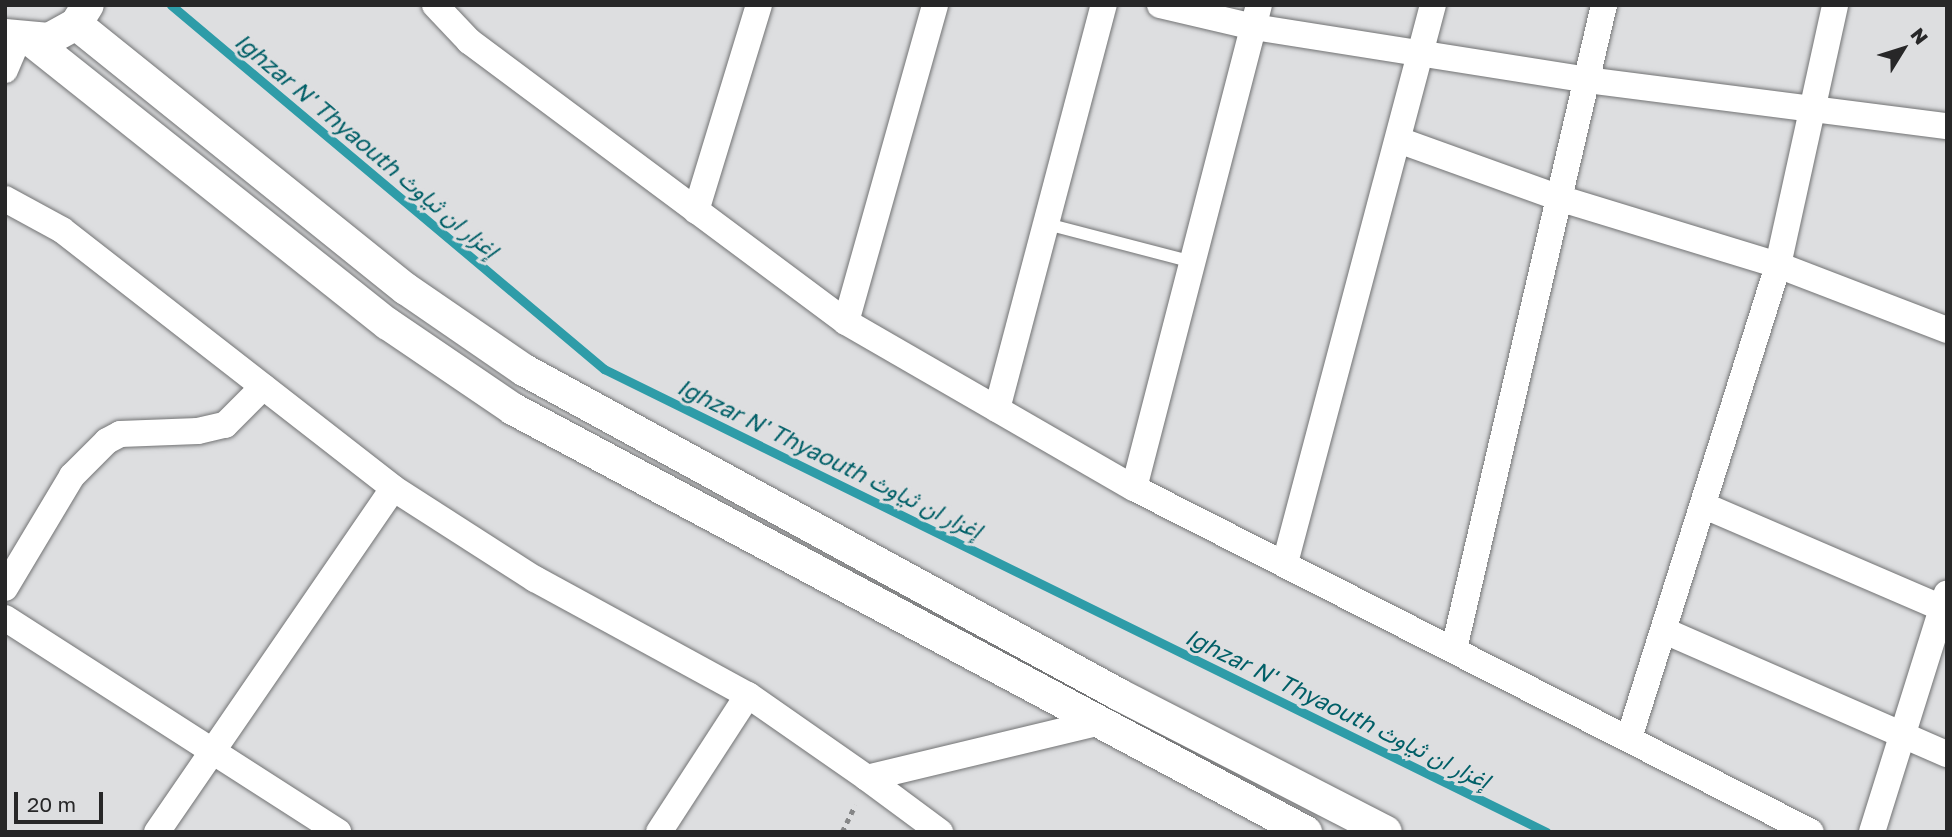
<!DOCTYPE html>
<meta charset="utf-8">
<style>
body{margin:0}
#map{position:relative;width:1952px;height:837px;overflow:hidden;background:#dddee0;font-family:"Golos Text",Vazirmatn,sans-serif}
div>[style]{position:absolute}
.stream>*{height:9px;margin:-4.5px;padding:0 4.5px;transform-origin:4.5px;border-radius:4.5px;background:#2e9ca8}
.path>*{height:4.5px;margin-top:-2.25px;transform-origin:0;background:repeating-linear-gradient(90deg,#858687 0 5px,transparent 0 10px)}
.roads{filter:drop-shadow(0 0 2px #727374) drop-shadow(0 0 2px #727374)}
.service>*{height:12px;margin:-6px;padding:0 6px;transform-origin:6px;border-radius:6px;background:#fff}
.minor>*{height:26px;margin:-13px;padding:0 13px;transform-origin:13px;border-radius:13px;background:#fff}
.tertiary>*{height:32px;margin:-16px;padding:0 16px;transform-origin:16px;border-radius:16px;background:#fff}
span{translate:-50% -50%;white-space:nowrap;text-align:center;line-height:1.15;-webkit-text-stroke:6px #dddee0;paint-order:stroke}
.water-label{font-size:23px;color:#005f67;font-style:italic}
.frame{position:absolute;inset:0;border:7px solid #272728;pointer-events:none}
.north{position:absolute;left:1868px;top:14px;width:70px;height:70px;-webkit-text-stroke:5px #dddee0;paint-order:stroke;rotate:52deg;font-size:19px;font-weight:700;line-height:28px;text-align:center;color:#272728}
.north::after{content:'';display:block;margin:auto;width:24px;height:32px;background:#272728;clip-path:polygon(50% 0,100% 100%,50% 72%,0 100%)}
.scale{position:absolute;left:14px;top:792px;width:89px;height:32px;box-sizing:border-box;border:4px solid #272728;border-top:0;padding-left:9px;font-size:21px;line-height:24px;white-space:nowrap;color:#272728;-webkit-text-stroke:5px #dddee0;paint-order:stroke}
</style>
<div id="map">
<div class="stream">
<div style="left:171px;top:5px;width:566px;rotate:40.05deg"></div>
<div style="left:604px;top:369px;width:1050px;rotate:26.17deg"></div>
</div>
<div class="path">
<div style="left:842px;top:832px;width:30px;rotate:-64deg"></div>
</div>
<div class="roads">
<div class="service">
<div style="left:1047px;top:224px;width:151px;rotate:14.6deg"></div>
</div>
<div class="minor">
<div style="left:435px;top:5px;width:50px;rotate:46.6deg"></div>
<div style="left:469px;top:41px;width:470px;rotate:36.7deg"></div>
<div style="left:846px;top:322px;width:332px;rotate:30deg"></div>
<div style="left:1134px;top:488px;width:759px;rotate:26.94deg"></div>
<div style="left:1160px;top:5px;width:97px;rotate:13.2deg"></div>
<div style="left:1254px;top:27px;width:337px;rotate:9deg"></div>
<div style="left:1587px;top:80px;width:363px;rotate:7.3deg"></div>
<div style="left:5px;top:70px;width:33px;rotate:-67deg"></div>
<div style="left:1401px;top:141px;width:171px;rotate:19.8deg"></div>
<div style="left:1562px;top:199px;width:226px;rotate:17deg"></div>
<div style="left:1778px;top:265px;width:181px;rotate:21deg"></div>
<div style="left:5px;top:199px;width:65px;rotate:28.5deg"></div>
<div style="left:62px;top:230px;width:420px;rotate:37.9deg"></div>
<div style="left:393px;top:488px;width:169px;rotate:32.7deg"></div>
<div style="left:535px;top:579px;width:243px;rotate:28.6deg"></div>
<div style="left:748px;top:695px;width:145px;rotate:34.9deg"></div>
<div style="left:867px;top:778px;width:241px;rotate:-13.5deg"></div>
<div style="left:696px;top:211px;width:215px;rotate:-73deg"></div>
<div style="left:846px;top:322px;width:329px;rotate:-74.3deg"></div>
<div style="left:997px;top:409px;width:418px;rotate:-75.2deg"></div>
<div style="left:1134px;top:488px;width:499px;rotate:-75.5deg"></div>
<div style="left:1705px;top:506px;width:263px;rotate:23.3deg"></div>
<div style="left:1285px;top:563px;width:577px;rotate:-75.15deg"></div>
<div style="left:5px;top:588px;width:131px;rotate:-59.1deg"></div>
<div style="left:72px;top:476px;width:49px;rotate:-45deg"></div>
<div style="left:107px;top:441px;width:15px;rotate:-28deg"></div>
<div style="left:120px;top:434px;width:78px;rotate:-2.2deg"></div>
<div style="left:198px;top:431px;width:28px;rotate:-13deg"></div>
<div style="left:225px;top:425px;width:54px;rotate:-45deg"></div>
<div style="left:5px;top:618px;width:396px;rotate:32.7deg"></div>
<div style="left:1665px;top:631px;width:308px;rotate:23.6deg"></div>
<div style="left:1454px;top:649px;width:661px;rotate:-76.89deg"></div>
<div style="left:1630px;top:735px;width:493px;rotate:-72.5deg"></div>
<div style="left:1778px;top:265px;width:266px;rotate:-77.6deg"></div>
<div style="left:867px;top:778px;width:91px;rotate:36.5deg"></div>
<div style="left:157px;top:832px;width:417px;rotate:-55.5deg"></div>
<div style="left:659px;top:832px;width:163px;rotate:-57deg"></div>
<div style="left:1872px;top:832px;width:250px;rotate:-72.6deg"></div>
</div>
<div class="tertiary">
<div style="left:76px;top:24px;width:423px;rotate:38.8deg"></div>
<div style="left:406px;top:289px;width:143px;rotate:34.5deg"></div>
<div style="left:524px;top:370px;width:677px;rotate:28.61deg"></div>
<div style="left:1118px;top:694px;width:301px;rotate:27.2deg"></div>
<div style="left:5px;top:35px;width:44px;rotate:5.2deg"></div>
<div style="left:49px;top:39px;width:31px;rotate:-29deg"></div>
<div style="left:76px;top:24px;width:22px;rotate:-58deg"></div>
<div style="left:33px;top:42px;width:453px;rotate:38.5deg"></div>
<div style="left:388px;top:324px;width:151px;rotate:34.2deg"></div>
<div style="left:513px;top:409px;width:899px;rotate:28.08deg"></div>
</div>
</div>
<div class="water-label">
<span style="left:367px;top:145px;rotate:40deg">Ighzar N' Thyaouth إغزار ان ثياوث</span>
<span style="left:830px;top:458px;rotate:26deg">Ighzar N' Thyaouth إغزار ان ثياوث</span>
<span style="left:1338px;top:708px;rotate:26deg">Ighzar N' Thyaouth إغزار ان ثياوث</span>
</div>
<div class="frame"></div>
<div class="north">N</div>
<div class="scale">20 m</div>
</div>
